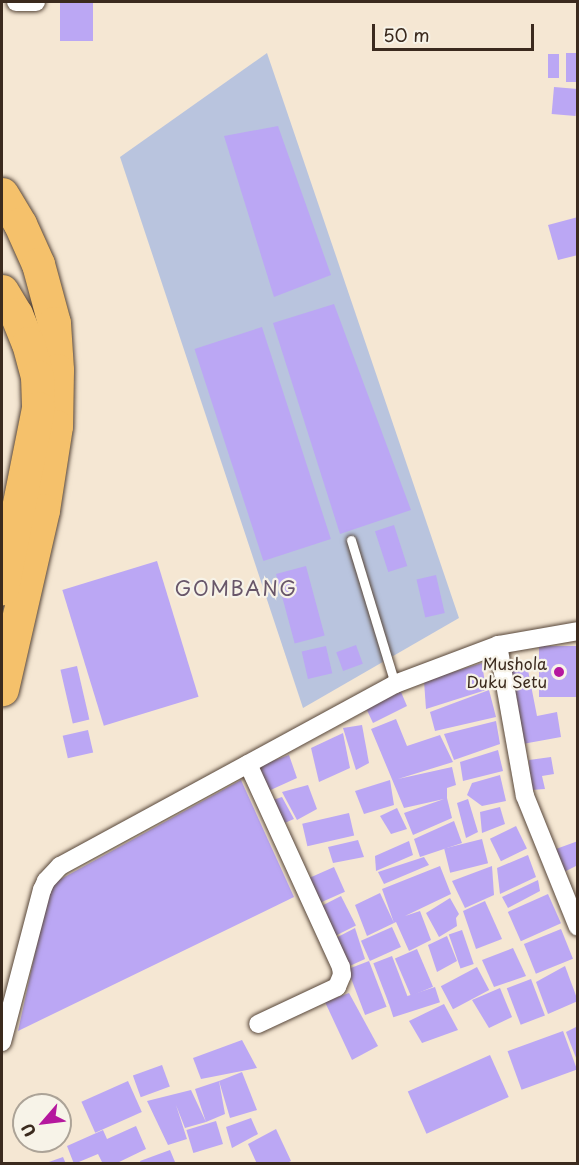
<!DOCTYPE html>
<style>
body{margin:0}
#map{position:relative;width:579px;height:1165px;overflow:hidden;background:#f5e7d3;font-family:"Playpen Sans",sans-serif}
div>[style]{position:absolute}
.industrial>*{inset:0;background:#b9c4de}
.building>*{inset:0;background:#bba7f4;transform-origin:0 0}
.roads{filter:drop-shadow(0 0 2px #574639) drop-shadow(0 0 2px #574639)}
.lane>*{height:9px;margin:-4.5px;padding:0 4.5px;transform-origin:4.5px;border-radius:4.5px;background:#fff}
.street>*{height:18px;margin:-9px;padding:0 9px;transform-origin:9px;border-radius:9px;background:#fff}
.highway>*{height:33px;margin:-16.5px;padding:0 16.5px;transform-origin:16.5px;border-radius:16.5px;background:#f5c16b}
.dots>*{width:16px;height:16px;translate:-50% -50%;box-sizing:border-box;border:3px solid #f7f3e8;border-radius:50%}
span{translate:-50% -50%;white-space:nowrap;text-align:center;line-height:1.15;-webkit-text-stroke:4.5px #f7f3e8;paint-order:stroke}
.poi-label{font-size:16px;color:#3b2a1e}
.right{translate:-100% -50%;text-align:right}
.quarter-label{font-size:20px;color:#685669;letter-spacing:1.5px}
.frame{position:absolute;inset:0;border:3px solid #3b2a1e;pointer-events:none}
.north{position:absolute;left:12px;top:1093px;width:60px;height:60px;box-sizing:border-box;background:#f7f3e8;border:2px solid #aca397;border-radius:50%;rotate:242deg;font-size:16px;font-weight:700;line-height:24px;text-align:center;color:#3b2a1e}
.north::after{content:'';display:block;margin:auto;width:21px;height:27px;background:#b5179e;clip-path:polygon(50% 0,100% 100%,50% 72%,0 100%)}
.scale{position:absolute;left:372px;top:24px;width:162px;height:27px;box-sizing:border-box;border:3px solid #3b2a1e;border-top:0;padding-left:8px;font-size:18px;line-height:21px;white-space:nowrap;color:#3b2a1e;-webkit-text-stroke:4px #f7f3e8;paint-order:stroke}
</style>
<div id="map">
<div class="industrial">
<div style="clip-path:polygon(267px 53px,459px 618px,303px 708px,120px 157px)"></div>
</div>
<div class="building">
<div style="left:60px;top:2px;width:33px;height:39px"></div>
<div style="left:566px;top:53px;width:12px;height:29px"></div>
<div style="left:548px;top:54px;width:11px;height:24px"></div>
<div style="left:554px;top:87px;width:24px;height:27px;rotate:5deg"></div>
<div style="clip-path:polygon(278px 126px,331px 275px,274px 297px,224px 136px)"></div>
<div style="clip-path:polygon(578px 217px,578px 255px,558px 260px,548px 225px)"></div>
<div style="clip-path:polygon(334px 304px,411px 510px,340px 534px,273px 323px)"></div>
<div style="left:262px;top:327px;width:223px;height:71px;rotate:72deg"></div>
<div style="left:394px;top:525px;width:43px;height:20px;rotate:72deg"></div>
<div style="left:157px;top:561px;width:142px;height:99px;rotate:73deg"></div>
<div style="left:306px;top:566px;width:72px;height:31px;rotate:75deg"></div>
<div style="left:436px;top:575px;width:39px;height:20px;rotate:77deg"></div>
<div style="left:356px;top:645px;width:20px;height:21px;rotate:70deg"></div>
<div style="left:326px;top:646px;width:28px;height:25px;rotate:77deg"></div>
<div style="left:578px;top:646px;width:51px;height:39px;rotate:90deg"></div>
<div style="clip-path:polygon(482px 663px,486px 690px,426px 709px,424px 681px)"></div>
<div style="clip-path:polygon(527px 665px,537px 716px,557px 712px,561px 737px,517px 745px,502px 670px)"></div>
<div style="left:77px;top:666px;width:55px;height:17px;rotate:77deg"></div>
<div style="clip-path:polygon(489px 690px,496px 717px,435px 731px,430px 712px)"></div>
<div style="clip-path:polygon(401px 692px,407px 706px,373px 723px,365px 706px)"></div>
<div style="clip-path:polygon(396px 719px,407px 746px,440px 735px,453px 762px,398px 779px,452px 767px,456px 785px,447px 788px,447px 798px,452px 818px,413px 835px,404px 813px,444px 799px,404px 808px,371px 729px)"></div>
<div style="clip-path:polygon(496px 721px,500px 744px,454px 760px,444px 734px)"></div>
<div style="clip-path:polygon(362px 725px,369px 763px,356px 770px,343px 728px)"></div>
<div style="left:88px;top:730px;width:23px;height:26px;rotate:77deg"></div>
<div style="clip-path:polygon(343px 733px,350px 768px,319px 782px,311px 748px)"></div>
<div style="clip-path:polygon(498px 750px,503px 771px,463px 781px,460px 762px)"></div>
<div style="clip-path:polygon(289px 755px,297px 778px,264px 793px,251px 769px)"></div>
<div style="clip-path:polygon(551px 757px,554px 774px,542px 776px,545px 789px,531px 790px,529px 760px)"></div>
<div style="clip-path:polygon(500px 775px,506px 801px,482px 806px,467px 795px,472px 783px)"></div>
<div style="clip-path:polygon(241px 780px,294px 897px,18px 1031px,50px 885px)"></div>
<div style="clip-path:polygon(390px 780px,394px 805px,364px 814px,355px 791px)"></div>
<div style="clip-path:polygon(308px 785px,317px 809px,297px 820px,282px 792px)"></div>
<div style="clip-path:polygon(282px 797px,294px 819px,280px 825px,267px 802px)"></div>
<div style="clip-path:polygon(468px 799px,478px 832px,466px 838px,457px 803px)"></div>
<div style="clip-path:polygon(500px 807px,505px 824px,482px 833px,480px 812px)"></div>
<div style="clip-path:polygon(397px 808px,407px 829px,391px 834px,380px 816px)"></div>
<div style="left:349px;top:813px;width:23px;height:48px;rotate:77deg"></div>
<div style="clip-path:polygon(454px 821px,462px 843px,420px 857px,414px 839px)"></div>
<div style="left:516px;top:826px;width:25px;height:29px;rotate:64deg"></div>
<div style="left:482px;top:839px;width:25px;height:39px;rotate:76deg"></div>
<div style="clip-path:polygon(358px 840px,364px 857px,333px 863px,328px 847px)"></div>
<div style="clip-path:polygon(409px 841px,413px 855px,376px 871px,375px 856px)"></div>
<div style="clip-path:polygon(578px 841px,578px 865px,564px 872px,556px 849px)"></div>
<div style="clip-path:polygon(528px 855px,536px 877px,500px 894px,497px 868px)"></div>
<div style="clip-path:polygon(424px 857px,429px 865px,384px 884px,378px 872px)"></div>
<div style="clip-path:polygon(440px 866px,451px 894px,405px 916px,420px 911px,431px 940px,409px 951px,396px 922px,394px 923px,367px 936px,355px 905px,380px 893px,394px 923px,382px 889px)"></div>
<div style="clip-path:polygon(492px 866px,494px 895px,465px 908px,452px 881px)"></div>
<div style="left:334px;top:867px;width:27px;height:34px;rotate:66deg"></div>
<div style="clip-path:polygon(538px 880px,540px 891px,508px 908px,502px 897px)"></div>
<div style="left:548px;top:894px;width:32px;height:44px;rotate:66deg"></div>
<div style="left:341px;top:896px;width:33px;height:28px;rotate:63deg"></div>
<div style="clip-path:polygon(450px 898px,459px 914px,456px 918px,457px 926px,439px 937px,426px 913px)"></div>
<div style="clip-path:polygon(485px 901px,502px 939px,476px 949px,463px 911px)"></div>
<div style="left:392px;top:927px;width:22px;height:34px;rotate:66deg"></div>
<div style="clip-path:polygon(355px 928px,365px 959px,343px 969px,332px 940px)"></div>
<div style="left:561px;top:929px;width:32px;height:40px;rotate:68deg"></div>
<div style="left:462px;top:930px;width:36px;height:14px;rotate:71deg"></div>
<div style="clip-path:polygon(447px 936px,457px 961px,437px 972px,428px 945px)"></div>
<div style="clip-path:polygon(513px 948px,526px 976px,494px 987px,482px 960px)"></div>
<div style="left:417px;top:949px;width:41px;height:24px;rotate:67deg"></div>
<div style="left:392px;top:956px;width:44px;height:20px;rotate:69deg"></div>
<div style="left:369px;top:961px;width:49px;height:23px;rotate:69deg"></div>
<div style="clip-path:polygon(565px 966px,578px 1001px,548px 1014px,536px 982px)"></div>
<div style="left:477px;top:967px;width:26px;height:41px;rotate:62deg"></div>
<div style="left:531px;top:979px;width:39px;height:26px;rotate:69deg"></div>
<div style="left:435px;top:987px;width:16px;height:49px;rotate:72deg"></div>
<div style="clip-path:polygon(500px 988px,512px 1017px,489px 1028px,472px 1000px)"></div>
<div style="clip-path:polygon(349px 993px,378px 1046px,352px 1060px,325px 1002px)"></div>
<div style="clip-path:polygon(444px 1004px,458px 1030px,422px 1043px,409px 1021px)"></div>
<div style="clip-path:polygon(578px 1026px,578px 1063px,566px 1032px)"></div>
<div style="left:563px;top:1031px;width:41px;height:59px;rotate:70deg"></div>
<div style="clip-path:polygon(242px 1040px,257px 1068px,201px 1079px,193px 1058px)"></div>
<div style="left:490px;top:1055px;width:46px;height:90px;rotate:66deg"></div>
<div style="left:162px;top:1065px;width:23px;height:31px;rotate:70deg"></div>
<div style="clip-path:polygon(242px 1072px,257px 1110px,230px 1118px,219px 1081px)"></div>
<div style="left:128px;top:1081px;width:34px;height:51px;rotate:66deg"></div>
<div style="clip-path:polygon(219px 1081px,225px 1114px,206px 1122px,185px 1128px,176px 1105px,187px 1139px,168px 1145px,147px 1101px,191px 1090px,206px 1122px,195px 1089px)"></div>
<div style="clip-path:polygon(251px 1118px,258px 1134px,232px 1148px,226px 1127px)"></div>
<div style="left:216px;top:1121px;width:24px;height:31px;rotate:73deg"></div>
<div style="clip-path:polygon(136px 1126px,146px 1149px,115px 1164px,103px 1164px,98px 1154px,74px 1164px,67px 1146px,103px 1130px,107px 1139px)"></div>
<div style="clip-path:polygon(276px 1129px,291px 1161px,285px 1164px,257px 1164px,248px 1144px)"></div>
<div style="clip-path:polygon(170px 1150px,175px 1162px,141px 1164px,140px 1161px)"></div>
<div style="clip-path:polygon(63px 1157px,66px 1164px,46px 1164px,46px 1163px)"></div>
</div>
<div class="roads">
<div class="lane">
<div style="left:351px;top:540px;width:151px;rotate:73deg"></div>
</div>
<div class="street">
<div style="left:16px;top:2px;width:20px"></div>
<div style="left:498px;top:645px;width:153px;rotate:79.9deg"></div>
<div style="left:525px;top:796px;width:141px;rotate:68deg"></div>
<div style="left:248px;top:764px;width:223px;rotate:65.4deg"></div>
<div style="left:341px;top:967px;width:8px;rotate:83deg"></div>
<div style="left:342px;top:975px;width:13px;rotate:113deg"></div>
<div style="left:337px;top:987px;width:87px;rotate:154.9deg"></div>
<div style="left:2px;top:1042px;width:157px;rotate:-75.3deg"></div>
<div style="left:42px;top:890px;width:10px;rotate:-66deg"></div>
<div style="left:46px;top:881px;width:21px;rotate:-47deg"></div>
<div style="left:60px;top:866px;width:381px;rotate:-28.5deg"></div>
<div style="left:395px;top:684px;width:110px;rotate:-20.7deg"></div>
<div style="left:498px;top:645px;width:81px;rotate:-9.9deg"></div>
</div>
<div class="highway">
<div style="left:2px;top:194px;width:35px;rotate:59deg"></div>
<div style="left:20px;top:224px;width:44px;rotate:65.8deg"></div>
<div style="left:38px;top:264px;width:61px;rotate:74.8deg"></div>
<div style="left:54px;top:323px;width:47px;rotate:86.3deg"></div>
<div style="left:57px;top:370px;width:56px;rotate:91deg"></div>
<div style="left:56px;top:426px;width:85px;rotate:98.8deg"></div>
<div style="left:43px;top:510px;width:184px;rotate:102.9deg"></div>
<div style="left:2px;top:291px;width:27px;rotate:59deg"></div>
<div style="left:16px;top:314px;width:31px;rotate:68deg"></div>
<div style="left:28px;top:343px;width:34px;rotate:75deg"></div>
<div style="left:37px;top:376px;width:32px;rotate:88deg"></div>
<div style="left:38px;top:408px;width:184px;rotate:101.3deg"></div>
</div>
</div>
<div class="dots">
<div style="left:559px;top:672px;background:#b5179e"></div>
</div>
<div class="poi-label">
<span class="right" style="left:547px;top:672px">Mushola<br>Duku Setu</span>
</div>
<div class="quarter-label">
<span style="left:236px;top:588px">GOMBANG</span>
</div>
<div class="frame"></div>
<div class="north">U</div>
<div class="scale">50 m</div>
</div>
